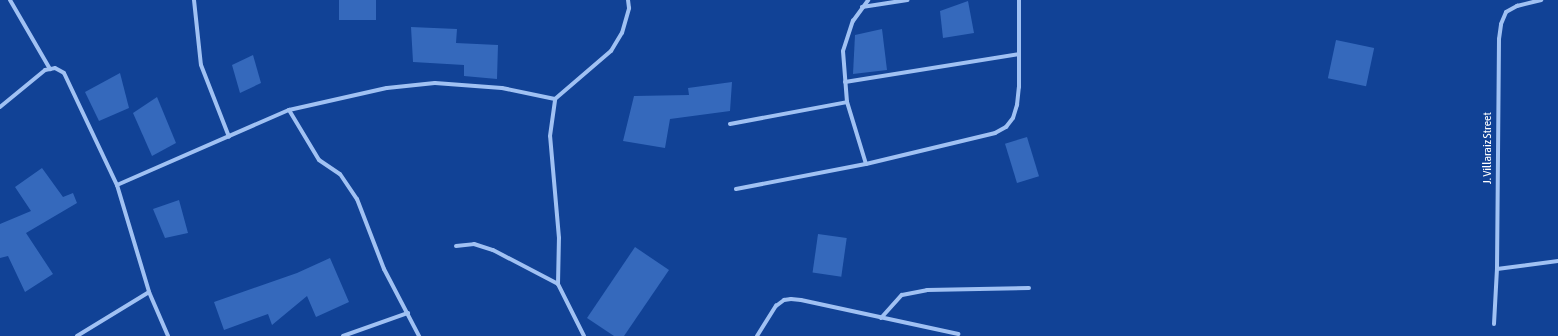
<!DOCTYPE html>
<style>
body{margin:0}
#map{position:relative;width:1558px;height:336px;overflow:hidden;background:#114296;font-family:"Asap Condensed",sans-serif}
div>[style]{position:absolute}
.building>*{inset:0;background:#3569bc;transform-origin:0 0}
.street>*{height:4px;margin:-2px;padding:0 2px;transform-origin:2px;border-radius:2px;background:#a0c1f3}
span{translate:-50% -50%;white-space:nowrap;text-align:center;line-height:1.15;-webkit-text-stroke:3px #114296;paint-order:stroke}
.street-label{font-size:12px;color:#fff}
</style>
<div id="map">
<div class="building">
<div style="left:339px;top:0;width:37px;height:20px"></div>
<div style="clip-path:polygon(968px 1px,974px 33px,943px 38px,940px 11px)"></div>
<div style="clip-path:polygon(411px 27px,457px 29px,456px 43px,498px 45px,497px 79px,464px 76px,464px 65px,413px 62px)"></div>
<div style="clip-path:polygon(882px 29px,887px 70px,853px 74px,855px 35px)"></div>
<div style="left:1336px;top:40px;width:39px;height:39px;rotate:12deg"></div>
<div style="clip-path:polygon(253px 55px,261px 83px,240px 93px,232px 65px)"></div>
<div style="clip-path:polygon(120px 73px,129px 108px,99px 121px,85px 92px)"></div>
<div style="clip-path:polygon(732px 82px,730px 111px,670px 119px,665px 148px,623px 141px,634px 96px,689px 95px,688px 88px)"></div>
<div style="clip-path:polygon(157px 97px,176px 143px,152px 156px,133px 113px)"></div>
<div style="left:1027px;top:137px;width:41px;height:23px;rotate:73deg"></div>
<div style="clip-path:polygon(42px 168px,63px 197px,73px 193px,77px 203px,26px 233px,53px 274px,25px 292px,8px 256px,0 258px,0 224px,31px 211px,15px 187px)"></div>
<div style="clip-path:polygon(179px 200px,188px 233px,165px 238px,153px 209px)"></div>
<div style="left:818px;top:234px;width:29px;height:39px;rotate:8deg"></div>
<div style="clip-path:polygon(635px 247px,669px 270px,624px 336px,614px 336px,587px 318px)"></div>
<div style="clip-path:polygon(330px 258px,349px 302px,316px 317px,307px 296px,272px 325px,268px 314px,224px 330px,214px 302px,297px 273px)"></div>
</div>
<div class="street">
<div style="left:10px;top:0;width:80px;rotate:59.9deg"></div>
<div style="left:194px;top:0;width:65px;rotate:83.9deg"></div>
<div style="left:201px;top:65px;width:77px;rotate:68.7deg"></div>
<div style="left:862px;top:7px;width:46px;rotate:-8.8deg"></div>
<div style="left:845px;top:82px;width:176px;rotate:-9.1deg"></div>
<div style="left:0;top:107px;width:58px;rotate:-39.4deg"></div>
<div style="left:45px;top:70px;width:10px;rotate:-11deg"></div>
<div style="left:55px;top:68px;width:10px;rotate:29deg"></div>
<div style="left:64px;top:73px;width:124px;rotate:64.7deg"></div>
<div style="left:117px;top:185px;width:112px;rotate:73.3deg"></div>
<div style="left:149px;top:292px;width:48px;rotate:66.6deg"></div>
<div style="left:289px;top:110px;width:58px;rotate:59deg"></div>
<div style="left:319px;top:160px;width:25px;rotate:34deg"></div>
<div style="left:340px;top:174px;width:30px;rotate:56deg"></div>
<div style="left:357px;top:199px;width:75px;rotate:68.9deg"></div>
<div style="left:384px;top:269px;width:76px;rotate:62.4deg"></div>
<div style="left:730px;top:124px;width:119px;rotate:-10.6deg"></div>
<div style="left:866px;top:164px;width:65px;rotate:-107deg"></div>
<div style="left:847px;top:102px;width:51px;rotate:-94.5deg"></div>
<div style="left:843px;top:51px;width:32px;rotate:-72deg"></div>
<div style="left:853px;top:21px;width:26px;rotate:-54deg"></div>
<div style="left:117px;top:185px;width:188px;rotate:-23.6deg"></div>
<div style="left:289px;top:110px;width:100px;rotate:-12.7deg"></div>
<div style="left:387px;top:88px;width:48px;rotate:-5.9deg"></div>
<div style="left:435px;top:83px;width:67px;rotate:4.3deg"></div>
<div style="left:502px;top:88px;width:54px;rotate:11.7deg"></div>
<div style="left:736px;top:189px;width:132px;rotate:-10.9deg"></div>
<div style="left:866px;top:164px;width:133px;rotate:-13.5deg"></div>
<div style="left:995px;top:133px;width:13px;rotate:-29deg"></div>
<div style="left:1006px;top:127px;width:11px;rotate:-52deg"></div>
<div style="left:1013px;top:118px;width:14px;rotate:-73deg"></div>
<div style="left:1017px;top:105px;width:18px;rotate:-84deg"></div>
<div style="left:1019px;top:87px;width:87px;rotate:-90deg"></div>
<div style="left:456px;top:246px;width:18px;rotate:-6deg"></div>
<div style="left:474px;top:244px;width:20px;rotate:18deg"></div>
<div style="left:493px;top:250px;width:73px;rotate:27.6deg"></div>
<div style="left:1497px;top:269px;width:62px;rotate:-7.5deg"></div>
<div style="left:881px;top:318px;width:31px;rotate:-48deg"></div>
<div style="left:902px;top:295px;width:25px;rotate:-11deg"></div>
<div style="left:927px;top:290px;width:102px;rotate:-1.1deg"></div>
<div style="left:1494px;top:324px;width:55px;rotate:-86.9deg"></div>
<div style="left:1497px;top:269px;width:230px;rotate:-89.5deg"></div>
<div style="left:1499px;top:39px;width:15px;rotate:-82deg"></div>
<div style="left:1501px;top:24px;width:13px;rotate:-67deg"></div>
<div style="left:1506px;top:12px;width:13px;rotate:-29deg"></div>
<div style="left:1517px;top:6px;width:25px;rotate:-14deg"></div>
<div style="left:77px;top:336px;width:84px;rotate:-31.4deg"></div>
<div style="left:343px;top:336px;width:69px;rotate:-19.5deg"></div>
<div style="left:584px;top:336px;width:58px;rotate:-116.6deg"></div>
<div style="left:558px;top:284px;width:46px;rotate:-88.8deg"></div>
<div style="left:559px;top:238px;width:102px;rotate:-95deg"></div>
<div style="left:550px;top:136px;width:37px;rotate:-82deg"></div>
<div style="left:555px;top:99px;width:74px;rotate:-40.6deg"></div>
<div style="left:611px;top:51px;width:21px;rotate:-59deg"></div>
<div style="left:622px;top:33px;width:26px;rotate:-74deg"></div>
<div style="left:629px;top:8px;width:8px;rotate:-97deg"></div>
<div style="left:757px;top:336px;width:36px;rotate:-58deg"></div>
<div style="left:776px;top:306px;width:10px;rotate:-37deg"></div>
<div style="left:784px;top:300px;width:7px;rotate:-8deg"></div>
<div style="left:791px;top:299px;width:10px;rotate:6deg"></div>
<div style="left:801px;top:300px;width:161px;rotate:12.2deg"></div>
</div>
<div class="street-label">
<span style="left:1488px;top:148px;rotate:-90deg">J. Villaraiz Street</span>
</div>
</div>
